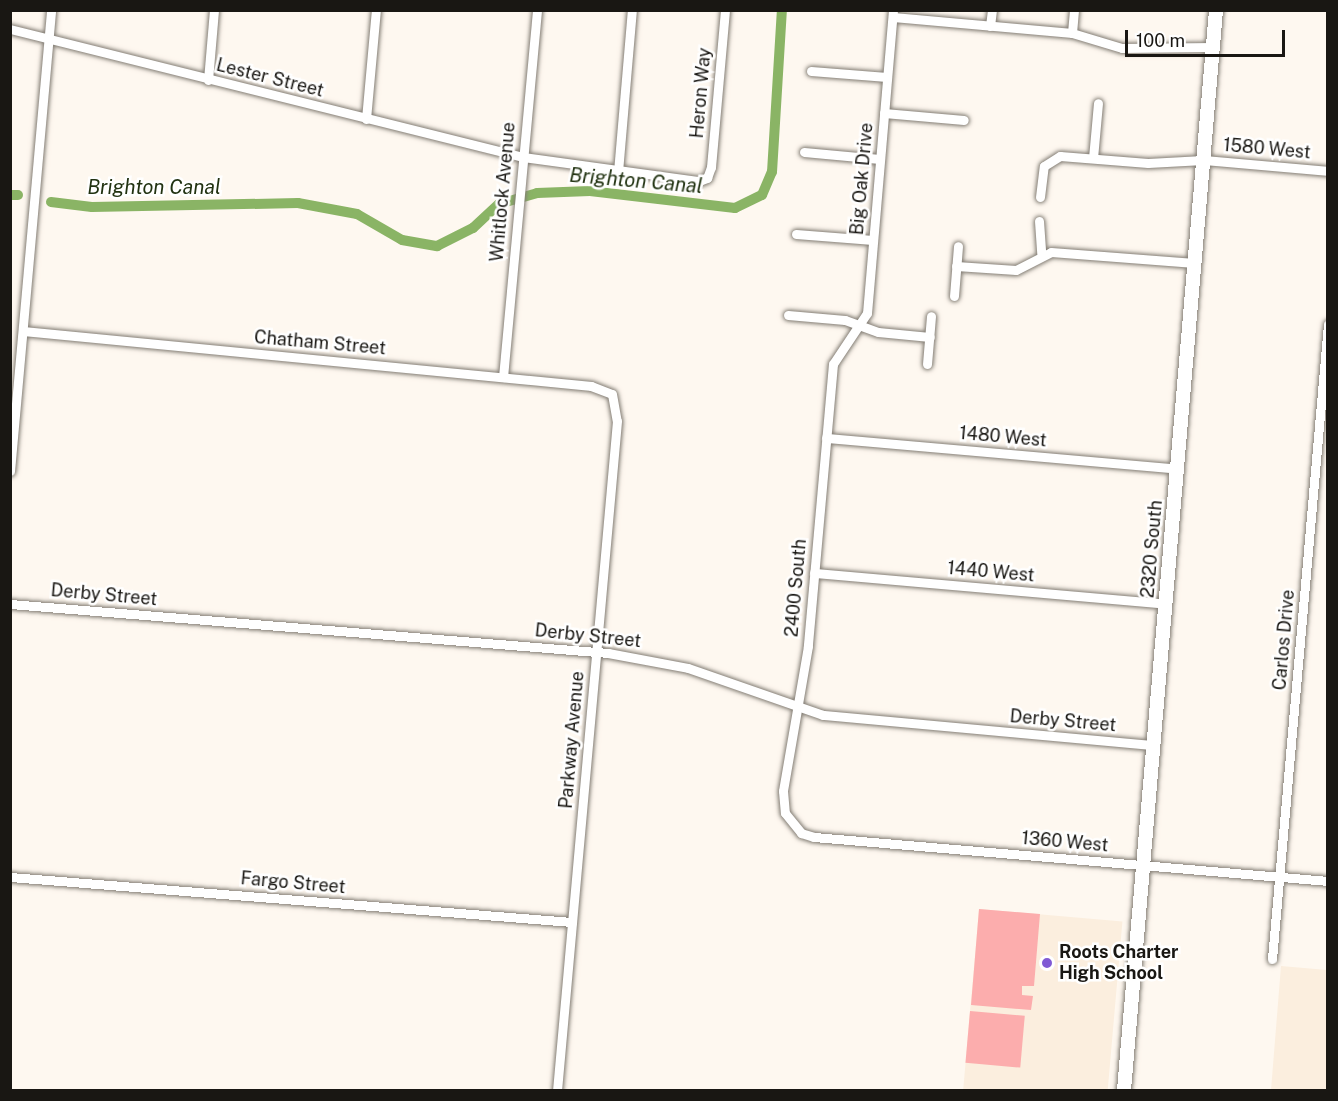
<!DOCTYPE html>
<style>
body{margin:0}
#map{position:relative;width:1338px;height:1101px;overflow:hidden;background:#fef8f0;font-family:"Public Sans",sans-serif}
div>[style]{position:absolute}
.built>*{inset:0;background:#fbeede;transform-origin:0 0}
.green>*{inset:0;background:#fcadad;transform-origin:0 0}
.canal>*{height:10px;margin:-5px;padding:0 5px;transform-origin:5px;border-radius:5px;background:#8ab465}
.roads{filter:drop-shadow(0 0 2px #837d74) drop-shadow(0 0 2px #837d74)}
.street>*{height:9px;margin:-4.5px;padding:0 4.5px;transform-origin:4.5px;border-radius:4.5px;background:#fff}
.secondary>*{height:14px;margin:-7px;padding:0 7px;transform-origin:7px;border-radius:7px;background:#fff}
.dots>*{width:16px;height:16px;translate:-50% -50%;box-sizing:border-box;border:3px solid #fff;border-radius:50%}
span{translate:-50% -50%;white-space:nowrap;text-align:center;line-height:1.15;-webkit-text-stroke:5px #fff;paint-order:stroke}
.street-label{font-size:18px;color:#191713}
.poi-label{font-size:18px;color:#191713;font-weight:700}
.left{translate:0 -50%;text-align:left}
.water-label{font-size:20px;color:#213211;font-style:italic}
.frame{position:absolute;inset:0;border:12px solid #191713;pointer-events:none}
.scale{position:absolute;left:1125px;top:30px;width:160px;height:27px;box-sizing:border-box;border:3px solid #191713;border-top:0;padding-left:8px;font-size:18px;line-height:21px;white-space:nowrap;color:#191713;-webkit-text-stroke:4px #fff;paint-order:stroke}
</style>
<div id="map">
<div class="built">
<div style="left:979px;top:909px;width:144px;height:182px;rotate:5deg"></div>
<div style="clip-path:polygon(1281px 966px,1327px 970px,1327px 1090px,1271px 1090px)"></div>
</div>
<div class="green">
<div style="clip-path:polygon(979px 909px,1040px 914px,1034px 986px,1022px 986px,1022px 995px,1033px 996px,1031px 1010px,971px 1005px)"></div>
<div style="left:970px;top:1011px;width:55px;height:52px;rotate:5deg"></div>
</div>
<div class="canal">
<div style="left:10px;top:195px;width:8px"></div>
<div style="left:51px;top:202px;width:41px;rotate:7deg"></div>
<div style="left:92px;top:207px;width:206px;rotate:-1.1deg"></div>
<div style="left:298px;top:203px;width:60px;rotate:10.6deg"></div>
<div style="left:357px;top:214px;width:52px;rotate:30deg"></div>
<div style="left:402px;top:240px;width:36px;rotate:10deg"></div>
<div style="left:437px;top:246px;width:40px;rotate:-26.6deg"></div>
<div style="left:473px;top:228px;width:35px;rotate:-43deg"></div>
<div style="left:499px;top:204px;width:40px;rotate:-16deg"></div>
<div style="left:537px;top:193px;width:53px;rotate:-2.2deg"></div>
<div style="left:590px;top:191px;width:146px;rotate:6.7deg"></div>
<div style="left:735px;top:208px;width:30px;rotate:-26deg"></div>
<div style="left:762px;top:195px;width:25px;rotate:-67deg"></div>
<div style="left:772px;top:172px;width:162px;rotate:-86.5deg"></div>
</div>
<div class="roads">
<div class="street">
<div style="left:893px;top:10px;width:304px;rotate:94.9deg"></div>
<div style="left:867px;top:313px;width:61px;rotate:123.7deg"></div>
<div style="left:833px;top:364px;width:283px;rotate:95.1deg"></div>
<div style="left:808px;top:646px;width:147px;rotate:99.8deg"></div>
<div style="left:783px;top:791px;width:22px;rotate:85deg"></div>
<div style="left:785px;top:813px;width:26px;rotate:51deg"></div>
<div style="left:801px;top:833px;width:14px;rotate:17deg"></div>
<div style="left:814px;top:837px;width:516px;rotate:4.89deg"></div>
<div style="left:893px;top:17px;width:180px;rotate:5.1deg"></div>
<div style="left:1072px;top:33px;width:52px;rotate:16.7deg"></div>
<div style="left:1122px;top:48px;width:91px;rotate:-0.6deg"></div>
<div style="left:990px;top:26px;width:16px;rotate:-83deg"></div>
<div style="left:10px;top:29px;width:529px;rotate:14.01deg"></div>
<div style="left:523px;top:157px;width:178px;rotate:7.8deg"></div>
<div style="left:699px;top:181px;width:9px;rotate:-21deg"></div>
<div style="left:707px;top:178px;width:12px;rotate:-70deg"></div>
<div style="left:711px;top:167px;width:158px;rotate:-84.9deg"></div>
<div style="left:1072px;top:33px;width:23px;rotate:-85deg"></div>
<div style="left:811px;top:71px;width:76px;rotate:4.5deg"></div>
<div style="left:208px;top:80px;width:70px;rotate:-85.1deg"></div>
<div style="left:884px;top:113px;width:80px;rotate:5deg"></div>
<div style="left:366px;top:119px;width:109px;rotate:-84.8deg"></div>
<div style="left:804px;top:152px;width:76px;rotate:5.3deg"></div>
<div style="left:1093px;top:158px;width:55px;rotate:-84.8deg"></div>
<div style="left:618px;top:172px;width:163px;rotate:-85.1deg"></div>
<div style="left:1040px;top:197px;width:31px;rotate:-83deg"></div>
<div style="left:1044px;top:166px;width:19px;rotate:-32deg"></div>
<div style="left:1060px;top:156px;width:88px;rotate:4.5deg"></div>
<div style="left:1148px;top:163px;width:55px;rotate:-3.1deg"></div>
<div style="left:1203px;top:160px;width:125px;rotate:5deg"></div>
<div style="left:1039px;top:221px;width:32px;rotate:86deg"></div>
<div style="left:796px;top:234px;width:77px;rotate:4.5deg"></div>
<div style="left:956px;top:266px;width:60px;rotate:3.8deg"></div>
<div style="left:1016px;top:270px;width:39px;rotate:-27deg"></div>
<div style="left:1051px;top:252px;width:144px;rotate:4.4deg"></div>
<div style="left:954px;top:296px;width:50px;rotate:-85.4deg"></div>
<div style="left:788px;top:315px;width:57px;rotate:5deg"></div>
<div style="left:845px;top:320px;width:35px;rotate:20deg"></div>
<div style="left:878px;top:332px;width:52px;rotate:5.5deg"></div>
<div style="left:23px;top:331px;width:571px;rotate:5.53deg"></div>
<div style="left:591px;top:386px;width:22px;rotate:21deg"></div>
<div style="left:612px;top:394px;width:27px;rotate:80deg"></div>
<div style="left:617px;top:421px;width:672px;rotate:95.12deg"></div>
<div style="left:927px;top:364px;width:48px;rotate:-85.2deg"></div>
<div style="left:503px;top:377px;width:369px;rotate:-84.7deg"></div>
<div style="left:826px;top:438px;width:352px;rotate:5deg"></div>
<div style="left:10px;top:471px;width:463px;rotate:-84.9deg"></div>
<div style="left:814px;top:573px;width:352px;rotate:5deg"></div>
<div style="left:10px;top:604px;width:600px;rotate:4.68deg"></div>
<div style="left:608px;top:653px;width:81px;rotate:10.6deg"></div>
<div style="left:688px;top:668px;width:143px;rotate:19.2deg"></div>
<div style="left:823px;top:715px;width:331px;rotate:5.2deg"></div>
<div style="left:10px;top:877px;width:564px;rotate:4.58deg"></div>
<div style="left:1272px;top:959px;width:637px;rotate:-84.96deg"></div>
</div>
<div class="secondary">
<div style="left:1124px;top:1090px;width:1084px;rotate:-85.13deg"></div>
</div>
</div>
<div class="dots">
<div style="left:1047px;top:963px;background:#805ad4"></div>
</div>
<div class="street-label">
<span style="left:270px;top:78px;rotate:14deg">Lester Street</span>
<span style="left:701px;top:93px;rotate:-85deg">Heron Way</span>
<span style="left:1267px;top:149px;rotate:5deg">1580 West</span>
<span style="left:862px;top:179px;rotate:-85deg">Big Oak Drive</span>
<span style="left:503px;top:192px;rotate:-85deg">Whitlock Avenue</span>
<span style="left:320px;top:343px;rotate:5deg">Chatham Street</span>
<span style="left:1003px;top:437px;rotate:5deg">1480 West</span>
<span style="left:1152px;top:549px;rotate:-85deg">2320 South</span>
<span style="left:991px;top:572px;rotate:5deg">1440 West</span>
<span style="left:796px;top:588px;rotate:-85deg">2400 South</span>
<span style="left:104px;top:595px;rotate:5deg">Derby Street</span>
<span style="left:588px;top:636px;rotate:6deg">Derby Street</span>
<span style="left:1284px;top:640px;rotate:-85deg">Carlos Drive</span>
<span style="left:1063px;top:721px;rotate:5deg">Derby Street</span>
<span style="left:572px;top:740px;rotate:-85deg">Parkway Avenue</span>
<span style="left:1065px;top:842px;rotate:5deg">1360 West</span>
<span style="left:293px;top:883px;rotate:5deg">Fargo Street</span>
</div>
<div class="poi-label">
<span class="left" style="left:1059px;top:963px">Roots Charter<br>High School</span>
</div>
<div class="water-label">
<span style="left:636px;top:181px;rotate:5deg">Brighton Canal</span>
<span style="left:154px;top:187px">Brighton Canal</span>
</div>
<div class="frame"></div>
<div class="scale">100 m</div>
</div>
